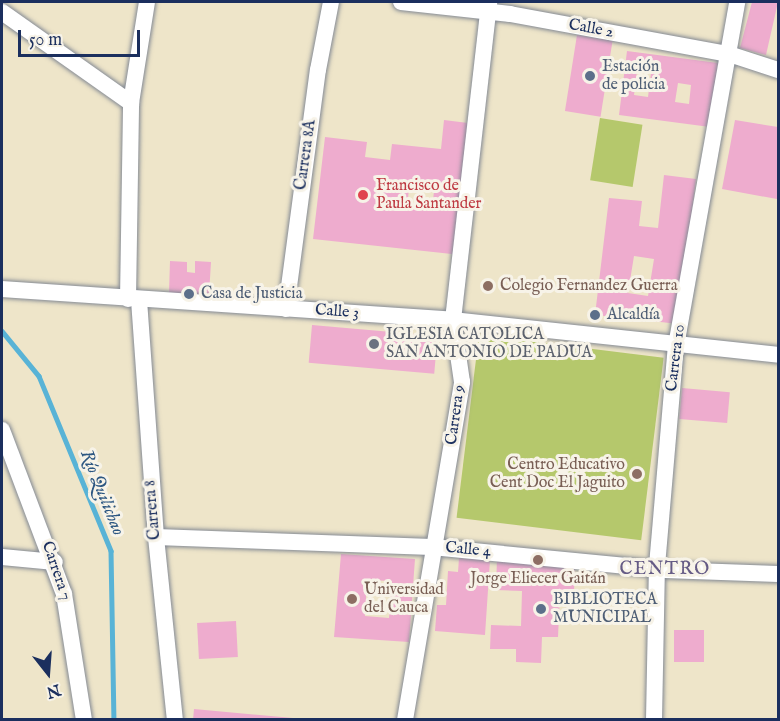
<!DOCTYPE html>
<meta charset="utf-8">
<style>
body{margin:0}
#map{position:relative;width:780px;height:721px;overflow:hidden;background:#eee5c9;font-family:"IM FELL English",serif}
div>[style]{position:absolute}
.green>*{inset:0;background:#b5c86c;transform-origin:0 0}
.stream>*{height:4.5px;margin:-2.25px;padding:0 2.25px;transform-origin:2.25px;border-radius:2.25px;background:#58b3d6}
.building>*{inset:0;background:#eeacce;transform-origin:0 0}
.roads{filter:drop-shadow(0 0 2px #848a94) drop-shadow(0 0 2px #848a94)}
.minor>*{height:16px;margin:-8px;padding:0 8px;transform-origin:8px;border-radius:8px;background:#fff}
.dots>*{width:16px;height:16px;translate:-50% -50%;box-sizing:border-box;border:3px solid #f7f3e8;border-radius:50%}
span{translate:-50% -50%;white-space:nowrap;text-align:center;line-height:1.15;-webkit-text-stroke:6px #f7f3e8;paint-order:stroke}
.street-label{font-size:16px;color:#1b2f5e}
.service-label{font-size:16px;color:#4e5e75}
.left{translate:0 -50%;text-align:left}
.health-label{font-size:16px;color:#be3a42}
.education-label{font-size:16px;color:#785e54}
.right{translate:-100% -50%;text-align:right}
.worship-label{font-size:16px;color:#5b616d}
.water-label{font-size:18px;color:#2d5782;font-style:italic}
.neighbourhood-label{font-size:18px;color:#655b85;letter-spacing:1.5px}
.frame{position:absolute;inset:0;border:3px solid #1b2f5e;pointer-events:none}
.north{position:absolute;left:18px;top:643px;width:60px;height:60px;-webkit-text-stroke:4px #f7f3e8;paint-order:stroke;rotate:163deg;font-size:16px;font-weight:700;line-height:24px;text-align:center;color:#1b2f5e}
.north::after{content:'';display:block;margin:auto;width:21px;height:27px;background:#1b2f5e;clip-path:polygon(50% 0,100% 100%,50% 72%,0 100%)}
.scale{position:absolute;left:18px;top:30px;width:122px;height:27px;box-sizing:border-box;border:3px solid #1b2f5e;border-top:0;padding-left:8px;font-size:18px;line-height:21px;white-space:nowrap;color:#1b2f5e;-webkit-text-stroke:4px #f7f3e8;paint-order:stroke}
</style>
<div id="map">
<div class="green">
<div style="left:600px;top:118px;width:43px;height:63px;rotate:9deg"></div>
<div style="left:479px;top:335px;width:186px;height:184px;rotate:7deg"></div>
</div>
<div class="stream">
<div style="left:2px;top:331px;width:58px;rotate:50.6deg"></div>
<div style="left:39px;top:376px;width:189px;rotate:67.6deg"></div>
<div style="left:111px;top:551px;width:169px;rotate:89deg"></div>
</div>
<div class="building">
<div style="clip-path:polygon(752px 2px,778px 2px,766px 55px,740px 48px)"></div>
<div style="left:577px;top:35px;width:36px;height:77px;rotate:9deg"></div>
<div style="clip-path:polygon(evenodd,627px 51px,718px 63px,710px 127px,619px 115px,627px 51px,637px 71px,651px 73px,648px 97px,634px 95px,637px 71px,627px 51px,678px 83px,691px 85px,689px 104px,675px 102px,678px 83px)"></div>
<div style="clip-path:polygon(evenodd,444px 120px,476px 124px,461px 255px,313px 239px,325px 137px,367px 142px,365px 157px,390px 160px,392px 144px,441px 149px,444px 120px,410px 179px,435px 182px,432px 210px,407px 208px,410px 179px)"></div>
<div style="clip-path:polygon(735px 120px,778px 127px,777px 199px,722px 189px)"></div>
<div style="clip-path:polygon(evenodd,664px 175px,696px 179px,679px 324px,595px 315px,609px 198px,642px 201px,639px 226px,658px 228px,664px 175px,634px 256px,654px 259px,648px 296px,628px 293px,634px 256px)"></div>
<div style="clip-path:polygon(170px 261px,187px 262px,187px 272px,195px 273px,195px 261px,211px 262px,209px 295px,169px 293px)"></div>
<div style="left:312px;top:325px;width:126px;height:38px;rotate:5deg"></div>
<div style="left:682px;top:388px;width:48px;height:31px;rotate:5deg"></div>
<div style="clip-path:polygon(evenodd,341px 554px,415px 559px,409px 642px,334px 637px,341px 554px,367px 580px,392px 581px,389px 618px,365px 616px,367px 580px)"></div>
<div style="clip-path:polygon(459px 558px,490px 560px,485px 635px,435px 631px,437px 605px,446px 605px,448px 571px,458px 572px)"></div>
<div style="clip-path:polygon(497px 558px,575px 561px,574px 593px,560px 593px,558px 637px,542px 637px,541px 663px,516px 662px,516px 649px,490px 649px,491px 625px,521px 626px,522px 591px,496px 590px)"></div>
<div style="left:236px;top:621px;width:36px;height:39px;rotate:87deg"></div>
<div style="left:704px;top:630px;width:32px;height:30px;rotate:90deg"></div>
<div style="clip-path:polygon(194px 709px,293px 718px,293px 720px,193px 720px)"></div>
</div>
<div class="roads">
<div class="minor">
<div style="left:401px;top:2px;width:110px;rotate:6.3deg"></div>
<div style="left:510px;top:14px;width:223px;rotate:10.4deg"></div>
<div style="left:729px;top:54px;width:52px;rotate:18.1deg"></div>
<div style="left:2px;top:12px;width:158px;rotate:35.2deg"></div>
<div style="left:2px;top:289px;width:452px;rotate:3.9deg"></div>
<div style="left:453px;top:320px;width:327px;rotate:6.1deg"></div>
<div style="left:128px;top:299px;width:196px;rotate:-89.1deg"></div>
<div style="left:131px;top:103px;width:102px;rotate:-81deg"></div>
<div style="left:139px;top:300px;width:238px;rotate:85.9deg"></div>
<div style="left:156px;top:537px;width:184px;rotate:84.1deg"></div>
<div style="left:286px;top:309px;width:241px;rotate:-82.4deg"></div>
<div style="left:318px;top:70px;width:69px;rotate:-79.2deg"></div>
<div style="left:2px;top:430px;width:175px;rotate:69.3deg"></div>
<div style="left:64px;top:594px;width:128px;rotate:81deg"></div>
<div style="left:156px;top:537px;width:276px;rotate:2.1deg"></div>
<div style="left:432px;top:547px;width:234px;rotate:5.6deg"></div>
<div style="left:665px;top:570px;width:113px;rotate:2deg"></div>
<div style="left:2px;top:557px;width:53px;rotate:5.4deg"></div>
<div style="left:405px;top:720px;width:343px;rotate:-80.4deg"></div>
<div style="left:462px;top:382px;width:63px;rotate:-98.3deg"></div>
<div style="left:453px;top:320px;width:320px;rotate:-83.5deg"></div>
<div style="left:654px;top:720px;width:154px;rotate:-88.9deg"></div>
<div style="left:657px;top:566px;width:221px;rotate:-85.1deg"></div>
<div style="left:676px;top:346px;width:349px;rotate:-79.9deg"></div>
</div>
</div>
<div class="dots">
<div style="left:590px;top:76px;background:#5c6f8a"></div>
<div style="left:363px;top:195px;background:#e0444e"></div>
<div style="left:488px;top:286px;background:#8d6e63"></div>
<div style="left:189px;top:294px;background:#5c6f8a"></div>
<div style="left:595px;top:315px;background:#5c6f8a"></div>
<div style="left:374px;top:344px;background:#6b7280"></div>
<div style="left:637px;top:474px;background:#8d6e63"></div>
<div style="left:538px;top:560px;background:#8d6e63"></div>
<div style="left:352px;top:599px;background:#8d6e63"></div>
<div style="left:541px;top:609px;background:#5c6f8a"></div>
</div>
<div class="street-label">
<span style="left:591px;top:29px;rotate:10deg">Calle 2</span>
<span style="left:306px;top:155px;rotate:-82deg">Carrera 8A</span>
<span style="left:337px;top:312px;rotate:4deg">Calle 3</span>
<span style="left:676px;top:358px;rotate:-83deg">Carrera 10</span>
<span style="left:456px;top:415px;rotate:-82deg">Carrera 9</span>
<span style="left:153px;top:510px;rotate:-95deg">Carrera 8</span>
<span style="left:468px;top:550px;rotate:5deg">Calle 4</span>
<span style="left:56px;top:571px;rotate:71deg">Carrera 7</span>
</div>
<div class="service-label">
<span class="left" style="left:602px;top:76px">Estación<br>de policia</span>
<span class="left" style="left:201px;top:294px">Casa de Justicia</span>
<span class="left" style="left:607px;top:315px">Alcaldía</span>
<span class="left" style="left:553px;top:609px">BIBLIOTECA<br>MUNICIPAL</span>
</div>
<div class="health-label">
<span class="left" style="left:376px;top:195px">Francisco de<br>Paula Santander</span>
</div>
<div class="education-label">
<span class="left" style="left:500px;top:286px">Colegio Fernandez Guerra</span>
<span class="right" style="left:625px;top:474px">Centro Educativo<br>Cent Doc El Jaguito</span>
<span style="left:538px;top:579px">Jorge Eliecer Gaitán</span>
<span class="left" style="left:364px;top:599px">Universidad<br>del Cauca</span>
</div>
<div class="worship-label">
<span class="left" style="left:386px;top:344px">IGLESIA CATOLICA<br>SAN ANTONIO DE PADUA</span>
</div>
<div class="water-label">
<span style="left:101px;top:493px;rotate:68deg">Río Quilichao</span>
</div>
<div class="neighbourhood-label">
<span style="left:665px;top:570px">CENTRO</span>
</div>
<div class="frame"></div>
<div class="north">N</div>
<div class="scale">50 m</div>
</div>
